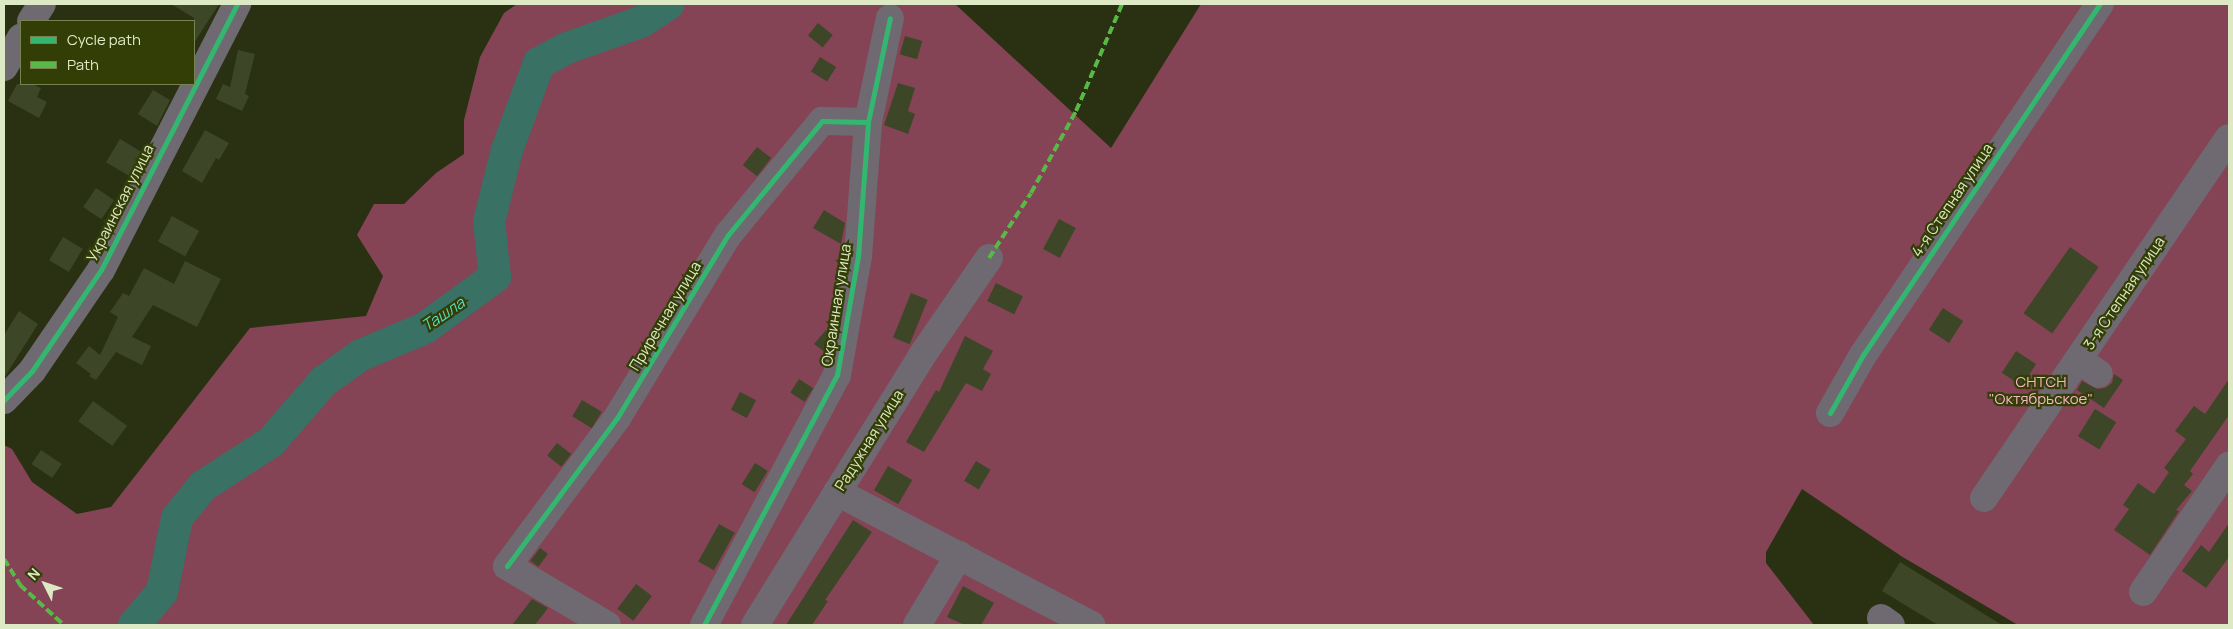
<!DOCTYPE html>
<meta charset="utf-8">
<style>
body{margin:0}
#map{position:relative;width:2233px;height:629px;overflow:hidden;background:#2a3112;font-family:Manrope,sans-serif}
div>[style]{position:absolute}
.green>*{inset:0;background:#844455}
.river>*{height:32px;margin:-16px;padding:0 16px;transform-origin:16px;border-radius:16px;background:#397165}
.building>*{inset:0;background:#3e4628;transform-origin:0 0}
.minor>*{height:28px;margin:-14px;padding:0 14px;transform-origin:14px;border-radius:14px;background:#6f6a71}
.quiet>*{height:4px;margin-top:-2px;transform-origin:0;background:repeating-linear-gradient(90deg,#58b947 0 8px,transparent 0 12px)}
.cycleway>*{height:5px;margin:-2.5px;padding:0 2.5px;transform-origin:2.5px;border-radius:2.5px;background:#33b770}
span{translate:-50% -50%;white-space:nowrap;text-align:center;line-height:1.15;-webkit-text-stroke:4.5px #323e05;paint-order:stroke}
.street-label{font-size:15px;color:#dde9c5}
.park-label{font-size:15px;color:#f6b6c7}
.water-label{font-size:16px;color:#58d7c3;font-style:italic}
.frame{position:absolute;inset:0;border:5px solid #dde9c5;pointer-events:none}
.legend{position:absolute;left:20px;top:20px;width:175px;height:65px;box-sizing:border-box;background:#323e05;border:1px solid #768252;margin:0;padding:6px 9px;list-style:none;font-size:15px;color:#dde9c5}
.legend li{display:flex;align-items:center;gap:10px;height:25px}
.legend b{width:25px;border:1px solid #768252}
.north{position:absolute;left:20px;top:559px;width:50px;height:50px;-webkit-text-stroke:4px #323e05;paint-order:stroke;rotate:311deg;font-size:14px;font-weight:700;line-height:20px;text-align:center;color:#dde9c5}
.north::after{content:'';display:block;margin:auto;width:18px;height:22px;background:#dde9c5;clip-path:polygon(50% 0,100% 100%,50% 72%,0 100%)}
</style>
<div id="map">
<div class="green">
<div style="clip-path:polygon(517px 4px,955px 4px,1111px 148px,1201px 4px,2229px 4px,2229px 625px,2018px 625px,1901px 556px,1802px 489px,1766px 552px,1766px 563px,1814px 625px,4px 625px,4px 445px,12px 449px,32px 482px,77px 514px,111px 507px,250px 328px,366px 316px,383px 276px,357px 235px,374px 204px,404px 204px,436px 173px,464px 154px,464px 120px,480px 57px,504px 13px)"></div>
</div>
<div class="river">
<div style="left:134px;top:625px;width:43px;rotate:-49.7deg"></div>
<div style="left:162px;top:592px;width:76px;rotate:-78.5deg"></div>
<div style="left:177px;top:518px;width:41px;rotate:-50.9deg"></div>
<div style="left:203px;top:486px;width:81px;rotate:-32.9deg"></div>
<div style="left:271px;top:442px;width:81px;rotate:-49deg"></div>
<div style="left:324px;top:381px;width:45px;rotate:-35.1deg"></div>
<div style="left:361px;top:355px;width:69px;rotate:-22.9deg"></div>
<div style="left:425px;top:328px;width:87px;rotate:-36.1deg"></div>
<div style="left:495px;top:277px;width:55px;rotate:-96.2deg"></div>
<div style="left:489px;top:222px;width:74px;rotate:-76deg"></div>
<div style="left:507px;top:150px;width:93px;rotate:-69.8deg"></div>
<div style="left:539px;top:63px;width:32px;rotate:-28deg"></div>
<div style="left:567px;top:48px;width:78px;rotate:-19.4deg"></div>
<div style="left:641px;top:22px;width:33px;rotate:-33deg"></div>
</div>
<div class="building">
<div style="clip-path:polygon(171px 4px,219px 4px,194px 43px,194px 18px)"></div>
<div style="left:818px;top:23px;width:19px;height:16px;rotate:39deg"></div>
<div style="left:905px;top:36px;width:18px;height:19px;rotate:16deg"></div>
<div style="clip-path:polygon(238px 50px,255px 54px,245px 94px,249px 96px,242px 111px,216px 99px,223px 84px,230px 87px)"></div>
<div style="left:820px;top:57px;width:19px;height:17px;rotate:32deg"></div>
<div style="clip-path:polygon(898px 83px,915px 88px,908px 111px,915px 114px,908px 134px,884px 125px)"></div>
<div style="clip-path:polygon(17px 84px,32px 84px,41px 88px,37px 97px,47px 102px,39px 118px,8px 101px)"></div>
<div style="clip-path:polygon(153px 90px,170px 100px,157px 126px,138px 114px)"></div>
<div style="clip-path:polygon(205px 130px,229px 143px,219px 160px,216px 158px,202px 183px,182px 171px)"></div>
<div style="left:120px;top:139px;width:27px;height:27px;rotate:31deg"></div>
<div style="left:757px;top:147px;width:18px;height:23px;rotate:38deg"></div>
<div style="left:96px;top:188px;width:22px;height:23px;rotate:34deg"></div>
<div style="clip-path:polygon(824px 210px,845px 223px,841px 244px,813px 228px)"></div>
<div style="left:172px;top:216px;width:31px;height:29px;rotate:29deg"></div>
<div style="left:1059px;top:219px;width:19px;height:34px;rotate:28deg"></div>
<div style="left:63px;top:237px;width:23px;height:27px;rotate:31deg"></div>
<div style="left:2070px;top:247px;width:35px;height:81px;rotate:35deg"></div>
<div style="clip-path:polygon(185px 261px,221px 279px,197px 327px,153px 305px,132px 337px,151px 346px,142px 365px,116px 352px,96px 380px,89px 376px,91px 374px,76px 363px,89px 346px,100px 355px,118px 317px,110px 312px,123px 293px,129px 296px,144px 268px,174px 284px)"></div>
<div style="left:996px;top:283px;width:30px;height:20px;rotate:26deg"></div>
<div style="left:911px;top:293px;width:18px;height:48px;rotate:22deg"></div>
<div style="left:1943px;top:308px;width:24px;height:26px;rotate:33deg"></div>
<div style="clip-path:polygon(19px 311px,38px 324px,4px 378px,4px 335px)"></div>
<div style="clip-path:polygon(826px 330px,829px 332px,825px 352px,814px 344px)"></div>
<div style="clip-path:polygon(965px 336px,993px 351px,983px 369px,991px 374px,982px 391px,966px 383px,924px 452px,906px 442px,936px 390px,939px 392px)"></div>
<div style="left:2016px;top:351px;width:24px;height:26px;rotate:33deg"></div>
<div style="clip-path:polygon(2114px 374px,2123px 380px,2104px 408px,2077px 390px,2082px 381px,2097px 389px,2105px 388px,2112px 383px)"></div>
<div style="left:799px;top:379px;width:17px;height:16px;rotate:33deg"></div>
<div style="clip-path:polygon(2229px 379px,2229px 415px,2190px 471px,2193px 474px,2184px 485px,2192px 491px,2176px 510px,2179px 511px,2150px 555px,2114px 530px,2129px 509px,2123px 505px,2138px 483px,2154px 494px,2169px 472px,2164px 468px,2186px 439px,2175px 431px,2194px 406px,2205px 414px)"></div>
<div style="left:740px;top:392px;width:18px;height:20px;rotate:27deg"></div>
<div style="left:582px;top:400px;width:23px;height:19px;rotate:31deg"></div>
<div style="left:93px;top:401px;width:42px;height:25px;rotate:36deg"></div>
<div style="left:2095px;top:409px;width:25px;height:32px;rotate:32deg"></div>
<div style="left:557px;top:443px;width:18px;height:16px;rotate:38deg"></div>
<div style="left:41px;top:450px;width:25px;height:17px;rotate:34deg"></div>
<div style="left:976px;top:461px;width:17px;height:23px;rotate:31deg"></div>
<div style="left:755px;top:463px;width:15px;height:25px;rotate:32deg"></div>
<div style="left:888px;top:466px;width:28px;height:28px;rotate:30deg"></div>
<div style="clip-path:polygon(853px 520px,872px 532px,825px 600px,828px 601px,812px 625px,786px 625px)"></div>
<div style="clip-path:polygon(2229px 523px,2229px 557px,2206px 588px,2182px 571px,2201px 545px,2209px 552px)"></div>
<div style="left:719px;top:524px;width:18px;height:43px;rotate:29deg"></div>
<div style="left:540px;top:548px;width:10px;height:16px;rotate:37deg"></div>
<div style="clip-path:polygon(1900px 562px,2002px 625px,1938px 625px,1882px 591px)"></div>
<div style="left:636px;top:584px;width:20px;height:31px;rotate:37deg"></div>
<div style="clip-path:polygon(963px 586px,994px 603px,981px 625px,965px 625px,947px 617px)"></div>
<div style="clip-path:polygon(532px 599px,548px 608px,535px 625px,512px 625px)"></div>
</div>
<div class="minor">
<div style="left:31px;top:21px;width:20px;rotate:-57deg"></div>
<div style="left:4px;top:67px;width:34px;rotate:-60deg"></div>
<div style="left:2079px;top:360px;width:24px;rotate:35deg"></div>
<div style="left:4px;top:400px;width:40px;rotate:-46deg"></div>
<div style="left:32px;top:371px;width:122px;rotate:-55.7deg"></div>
<div style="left:101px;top:270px;width:299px;rotate:-62.9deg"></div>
<div style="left:1830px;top:413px;width:67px;rotate:-60.4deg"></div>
<div style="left:1863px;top:355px;width:424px;rotate:-56deg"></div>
<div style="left:837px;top:492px;width:287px;rotate:27.6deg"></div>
<div style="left:1984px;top:498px;width:435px;rotate:-55.8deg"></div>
<div style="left:2143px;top:592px;width:153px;rotate:-55.7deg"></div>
<div style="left:1881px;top:618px;width:12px;rotate:35deg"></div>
<div style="left:607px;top:625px;width:116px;rotate:-149.5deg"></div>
<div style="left:507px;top:566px;width:184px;rotate:-53.4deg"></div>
<div style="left:617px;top:418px;width:214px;rotate:-58.8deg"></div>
<div style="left:728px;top:235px;width:148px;rotate:-50.5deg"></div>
<div style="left:822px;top:121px;width:46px;rotate:1.2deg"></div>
<div style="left:704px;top:625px;width:283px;rotate:-62deg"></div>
<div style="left:837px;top:375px;width:121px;rotate:-80deg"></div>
<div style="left:858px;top:256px;width:134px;rotate:-85.7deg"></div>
<div style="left:868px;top:122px;width:106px;rotate:-78.1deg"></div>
<div style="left:755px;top:625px;width:315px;rotate:-58.2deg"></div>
<div style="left:921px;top:357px;width:120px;rotate:-55.5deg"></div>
<div style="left:917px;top:625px;width:82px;rotate:-59deg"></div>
</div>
<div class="quiet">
<div style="left:989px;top:258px;width:77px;rotate:-57.1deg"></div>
<div style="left:1031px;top:193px;width:94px;rotate:-61.2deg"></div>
<div style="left:1076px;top:111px;width:116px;rotate:-66.7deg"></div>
<div style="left:4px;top:559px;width:31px;rotate:58deg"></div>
<div style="left:20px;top:585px;width:59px;rotate:42.3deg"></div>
</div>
<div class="cycleway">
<div style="left:4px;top:400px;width:40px;rotate:-46deg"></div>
<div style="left:32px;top:371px;width:122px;rotate:-55.7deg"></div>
<div style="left:101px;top:270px;width:299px;rotate:-62.9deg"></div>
<div style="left:1830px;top:413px;width:67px;rotate:-60.4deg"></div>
<div style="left:1863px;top:355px;width:424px;rotate:-56deg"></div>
<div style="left:507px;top:566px;width:184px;rotate:-53.4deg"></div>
<div style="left:617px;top:418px;width:214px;rotate:-58.8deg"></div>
<div style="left:728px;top:235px;width:148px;rotate:-50.5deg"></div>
<div style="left:822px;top:121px;width:46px;rotate:1.2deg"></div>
<div style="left:704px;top:625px;width:283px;rotate:-62deg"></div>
<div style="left:837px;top:375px;width:121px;rotate:-80deg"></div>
<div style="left:858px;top:256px;width:134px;rotate:-85.7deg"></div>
<div style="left:868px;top:122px;width:106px;rotate:-78.1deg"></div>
</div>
<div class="street-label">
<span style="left:1952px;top:200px;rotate:-56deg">4-я Степная улица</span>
<span style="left:120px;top:203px;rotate:-63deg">Украинская улица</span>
<span style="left:2124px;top:293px;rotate:-56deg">3-я Степная улица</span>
<span style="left:836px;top:305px;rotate:-81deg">Окраинная улица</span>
<span style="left:665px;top:316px;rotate:-59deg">Приречная улица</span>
<span style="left:869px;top:440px;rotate:-58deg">Радужная улица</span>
</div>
<div class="park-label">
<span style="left:2041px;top:390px">СНТСН<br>"Октябрьское"</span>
</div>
<div class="water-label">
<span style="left:443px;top:314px;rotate:-34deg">Ташла</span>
</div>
<div class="frame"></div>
<ul class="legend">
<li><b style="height:6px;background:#33b770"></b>Cycle path</li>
<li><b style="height:6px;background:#58b947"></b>Path</li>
</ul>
<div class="north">N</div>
</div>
